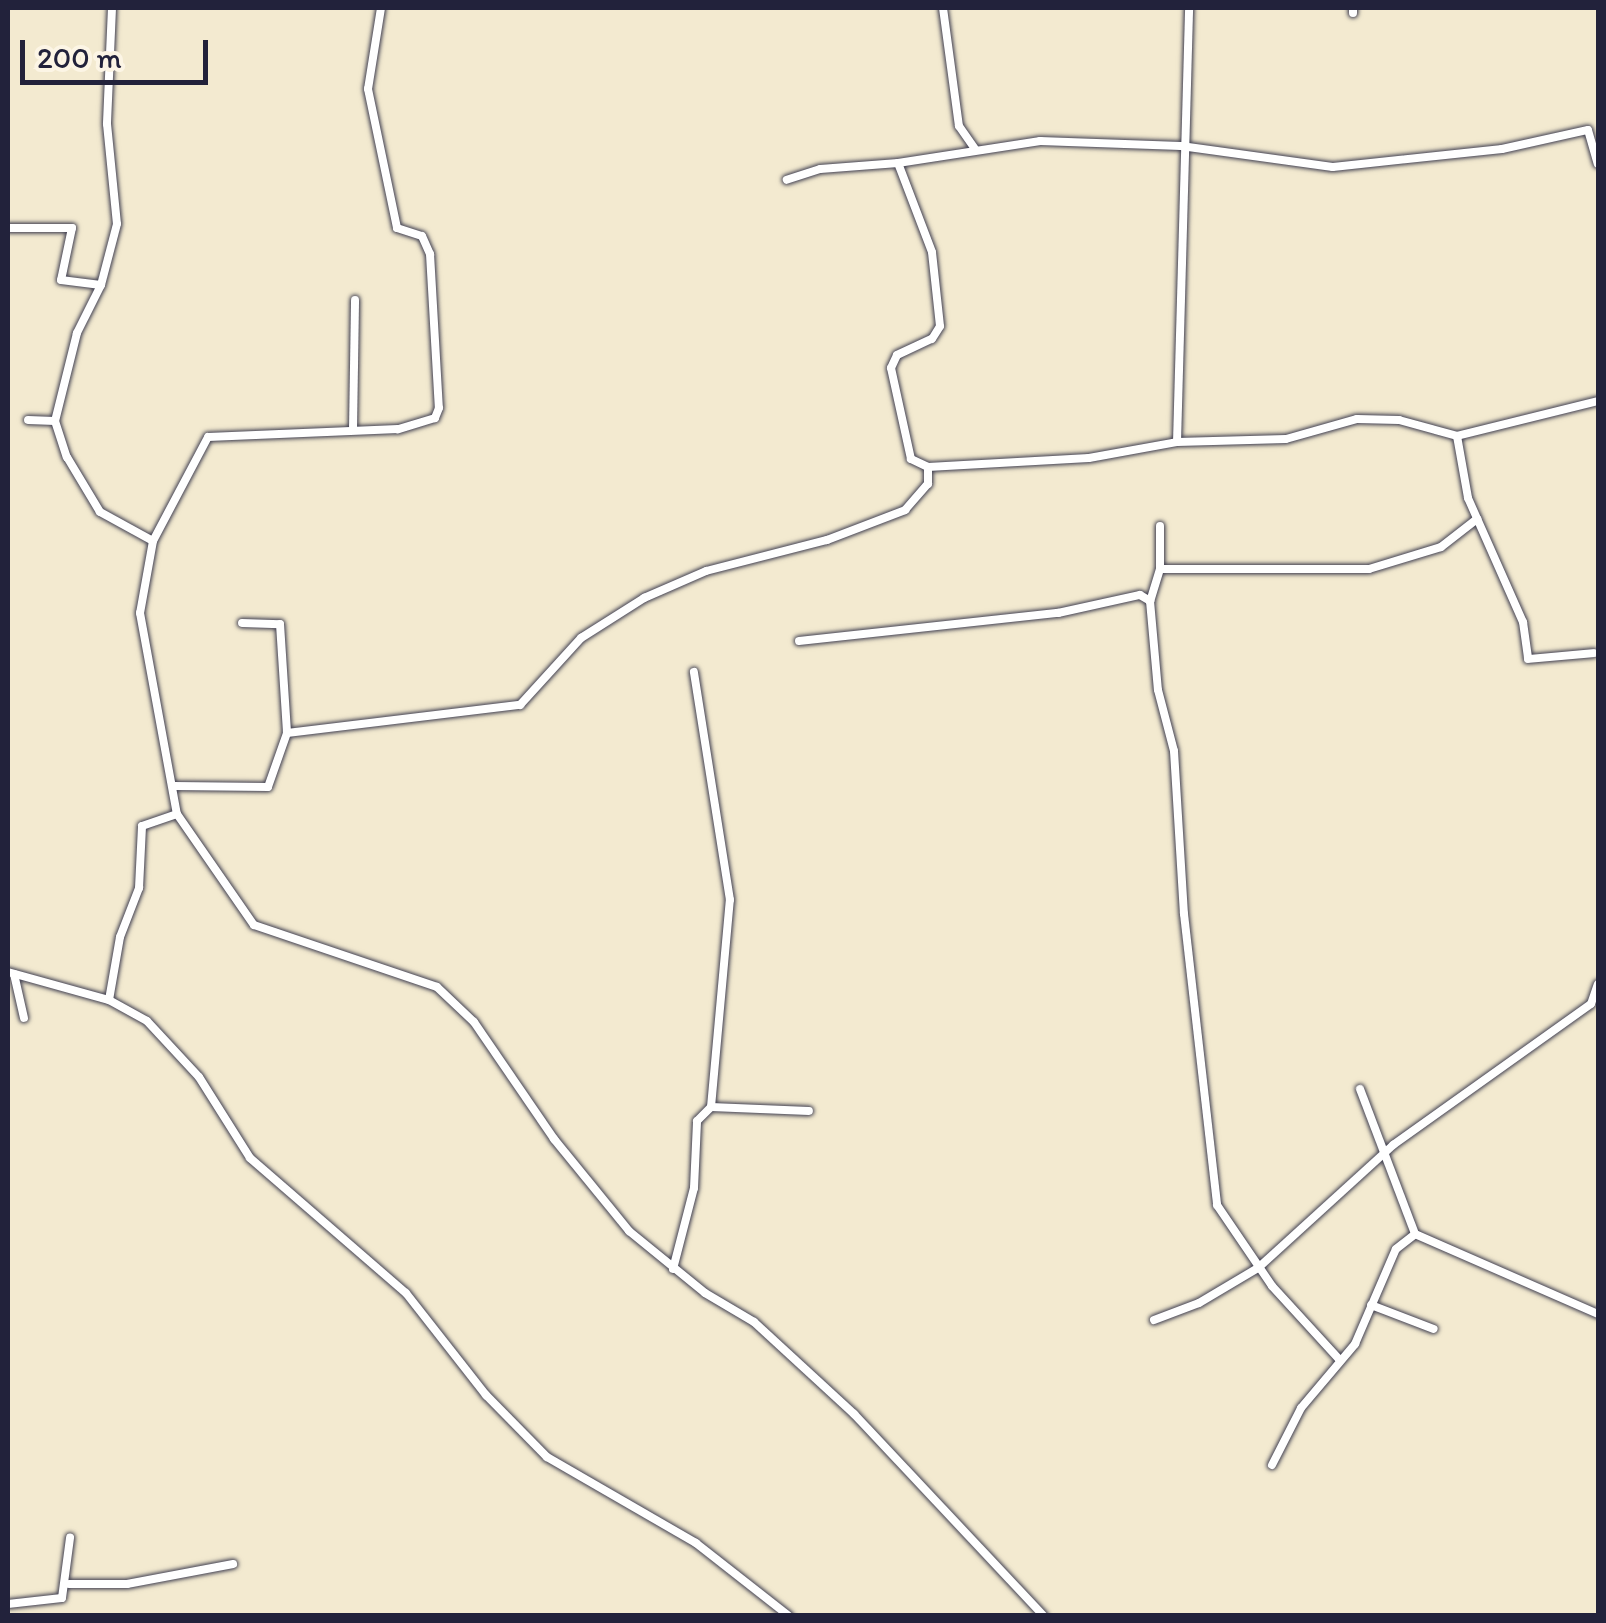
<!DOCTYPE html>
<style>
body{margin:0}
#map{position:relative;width:1606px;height:1623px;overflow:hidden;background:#f3ead0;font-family:Itim,sans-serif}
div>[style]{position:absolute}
.roads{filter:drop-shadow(0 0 2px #414051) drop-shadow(0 0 2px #414051)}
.street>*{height:8px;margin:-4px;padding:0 4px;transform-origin:4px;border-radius:4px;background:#fff}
span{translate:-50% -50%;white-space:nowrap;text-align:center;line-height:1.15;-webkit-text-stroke:8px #fcf5e5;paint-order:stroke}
.frame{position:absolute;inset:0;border:10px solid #22223b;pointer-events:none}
.scale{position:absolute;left:20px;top:40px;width:188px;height:45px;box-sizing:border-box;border:5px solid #22223b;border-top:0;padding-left:12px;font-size:30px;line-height:35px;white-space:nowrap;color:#22223b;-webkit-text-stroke:8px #fcf5e5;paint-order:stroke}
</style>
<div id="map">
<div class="roads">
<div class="street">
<div style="left:112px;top:8px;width:116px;rotate:92.5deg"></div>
<div style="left:107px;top:124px;width:100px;rotate:84.3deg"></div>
<div style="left:117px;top:224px;width:63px;rotate:104.7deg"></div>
<div style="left:101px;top:285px;width:54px;rotate:116.6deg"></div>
<div style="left:77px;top:333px;width:91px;rotate:104deg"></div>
<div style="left:55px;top:421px;width:38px;rotate:72deg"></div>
<div style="left:67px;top:457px;width:64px;rotate:59deg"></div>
<div style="left:100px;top:512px;width:60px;rotate:28.7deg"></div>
<div style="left:381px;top:8px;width:82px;rotate:99.1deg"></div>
<div style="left:368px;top:89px;width:142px;rotate:78.2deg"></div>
<div style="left:397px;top:228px;width:26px;rotate:18deg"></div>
<div style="left:422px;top:236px;width:20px;rotate:66deg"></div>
<div style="left:430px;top:254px;width:154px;rotate:86.7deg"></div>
<div style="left:439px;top:408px;width:11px;rotate:112deg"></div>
<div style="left:435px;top:418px;width:39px;rotate:163deg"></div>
<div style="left:398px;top:429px;width:190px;rotate:177.6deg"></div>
<div style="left:208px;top:437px;width:118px;rotate:117.9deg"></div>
<div style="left:153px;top:541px;width:73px;rotate:100.2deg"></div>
<div style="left:140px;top:613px;width:204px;rotate:79.6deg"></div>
<div style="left:177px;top:814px;width:135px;rotate:55.3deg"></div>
<div style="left:254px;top:925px;width:193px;rotate:18.7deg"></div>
<div style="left:437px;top:987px;width:51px;rotate:43.4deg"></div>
<div style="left:474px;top:1022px;width:142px;rotate:55.6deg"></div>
<div style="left:554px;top:1139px;width:119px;rotate:50.8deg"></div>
<div style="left:629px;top:1231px;width:98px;rotate:39.2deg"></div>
<div style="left:705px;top:1293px;width:57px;rotate:30.6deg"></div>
<div style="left:754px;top:1322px;width:136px;rotate:42.6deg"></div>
<div style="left:854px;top:1414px;width:277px;rotate:46.8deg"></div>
<div style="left:943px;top:8px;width:119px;rotate:82.3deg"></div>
<div style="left:959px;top:126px;width:28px;rotate:55deg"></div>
<div style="left:1353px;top:13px;width:5px;rotate:-90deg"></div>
<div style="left:898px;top:163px;width:144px;rotate:-8.8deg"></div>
<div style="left:1040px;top:141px;width:141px;rotate:2deg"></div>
<div style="left:1181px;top:146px;width:153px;rotate:7.9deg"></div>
<div style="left:1333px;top:167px;width:170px;rotate:-6.1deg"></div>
<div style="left:1502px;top:149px;width:88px;rotate:-12.5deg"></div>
<div style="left:1588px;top:130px;width:35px;rotate:74deg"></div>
<div style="left:8px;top:228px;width:64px"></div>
<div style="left:72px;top:228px;width:53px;rotate:101.9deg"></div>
<div style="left:61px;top:280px;width:40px;rotate:7.1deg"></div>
<div style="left:28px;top:420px;width:27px;rotate:2deg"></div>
<div style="left:353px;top:430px;width:130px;rotate:-89.1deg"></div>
<div style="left:1457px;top:436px;width:63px;rotate:79.9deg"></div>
<div style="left:1468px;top:498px;width:136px;rotate:66.1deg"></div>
<div style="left:1523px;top:622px;width:37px;rotate:82deg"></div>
<div style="left:1528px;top:659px;width:66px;rotate:-5.2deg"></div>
<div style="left:1177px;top:442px;width:434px;rotate:-88.4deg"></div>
<div style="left:928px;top:467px;width:161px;rotate:-3.2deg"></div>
<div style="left:1089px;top:458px;width:89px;rotate:-10.3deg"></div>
<div style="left:1177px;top:442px;width:109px;rotate:-1.6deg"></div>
<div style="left:1286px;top:439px;width:74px;rotate:-15.7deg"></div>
<div style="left:1357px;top:419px;width:42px;rotate:1.4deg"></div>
<div style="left:1399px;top:420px;width:60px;rotate:15.4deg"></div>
<div style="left:1457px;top:436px;width:145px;rotate:-13.9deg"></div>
<div style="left:1160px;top:526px;width:43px;rotate:90deg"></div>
<div style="left:1160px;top:569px;width:34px;rotate:107deg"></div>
<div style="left:1150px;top:601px;width:89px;rotate:84.9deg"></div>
<div style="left:1158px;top:690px;width:63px;rotate:75.3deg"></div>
<div style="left:1174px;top:751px;width:163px;rotate:86.5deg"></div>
<div style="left:1184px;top:914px;width:293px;rotate:83.5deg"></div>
<div style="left:1217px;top:1205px;width:98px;rotate:55.8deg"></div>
<div style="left:1272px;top:1286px;width:99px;rotate:47.5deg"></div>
<div style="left:1160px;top:569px;width:209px"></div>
<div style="left:1369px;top:569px;width:75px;rotate:-17deg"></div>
<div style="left:1441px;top:547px;width:46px;rotate:-37.9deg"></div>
<div style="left:242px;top:623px;width:38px;rotate:2deg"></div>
<div style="left:280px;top:624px;width:109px;rotate:86.3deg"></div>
<div style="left:799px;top:641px;width:261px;rotate:-6.2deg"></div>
<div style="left:1058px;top:613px;width:84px;rotate:-12.4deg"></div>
<div style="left:1140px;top:595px;width:12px;rotate:31deg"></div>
<div style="left:174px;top:786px;width:94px;rotate:0.6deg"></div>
<div style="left:268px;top:787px;width:57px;rotate:-70.6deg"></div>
<div style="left:287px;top:733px;width:235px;rotate:-6.9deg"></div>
<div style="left:520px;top:705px;width:91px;rotate:-47.7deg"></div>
<div style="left:581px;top:638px;width:75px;rotate:-32.4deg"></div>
<div style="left:644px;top:598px;width:68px;rotate:-23.5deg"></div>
<div style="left:706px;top:571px;width:125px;rotate:-14.4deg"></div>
<div style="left:827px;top:540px;width:84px;rotate:-21deg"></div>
<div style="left:905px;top:510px;width:35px;rotate:-49deg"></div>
<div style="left:928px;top:484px;width:17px;rotate:-90deg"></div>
<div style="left:928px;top:467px;width:19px;rotate:-155deg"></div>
<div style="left:911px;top:459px;width:93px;rotate:-102.4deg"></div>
<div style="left:891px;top:368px;width:14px;rotate:-65deg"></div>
<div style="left:897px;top:355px;width:38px;rotate:-25deg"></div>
<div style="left:932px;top:339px;width:15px;rotate:-58deg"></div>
<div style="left:940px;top:326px;width:74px;rotate:-96.2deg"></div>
<div style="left:932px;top:252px;width:95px;rotate:-110.9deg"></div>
<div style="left:898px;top:163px;width:78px;rotate:175.6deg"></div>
<div style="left:820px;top:169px;width:35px;rotate:162deg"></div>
<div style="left:8px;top:972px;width:105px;rotate:15.5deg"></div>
<div style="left:109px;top:1000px;width:43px;rotate:28.9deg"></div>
<div style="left:147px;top:1021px;width:76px;rotate:47.1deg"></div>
<div style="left:199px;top:1077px;width:96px;rotate:57.8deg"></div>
<div style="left:250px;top:1158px;width:206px;rotate:40.9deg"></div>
<div style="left:406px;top:1293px;width:130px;rotate:51.9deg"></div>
<div style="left:486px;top:1395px;width:87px;rotate:45.5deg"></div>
<div style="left:547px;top:1457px;width:172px;rotate:30deg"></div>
<div style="left:696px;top:1543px;width:118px;rotate:38.1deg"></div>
<div style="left:14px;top:974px;width:45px;rotate:77.2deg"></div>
<div style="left:109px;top:1000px;width:64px;rotate:-80.1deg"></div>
<div style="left:120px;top:937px;width:53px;rotate:-68.8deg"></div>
<div style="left:139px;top:888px;width:62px;rotate:-87.2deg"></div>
<div style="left:142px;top:826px;width:37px;rotate:-19deg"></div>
<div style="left:1360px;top:1089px;width:155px;rotate:69.2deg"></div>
<div style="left:1415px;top:1234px;width:200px;rotate:23.6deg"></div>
<div style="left:711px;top:1107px;width:98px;rotate:2.3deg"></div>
<div style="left:673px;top:1269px;width:84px;rotate:-75.5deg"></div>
<div style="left:694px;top:1188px;width:67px;rotate:-87.4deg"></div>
<div style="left:697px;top:1121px;width:20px;rotate:-45deg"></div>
<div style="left:711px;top:1107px;width:208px;rotate:-84.8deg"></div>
<div style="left:730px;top:900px;width:231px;rotate:-99deg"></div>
<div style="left:1371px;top:1305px;width:67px;rotate:20.9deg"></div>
<div style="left:1154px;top:1320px;width:48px;rotate:-20.7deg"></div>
<div style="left:1199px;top:1303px;width:69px;rotate:-30.7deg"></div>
<div style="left:1258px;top:1268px;width:183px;rotate:-42.3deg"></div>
<div style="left:1393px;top:1145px;width:243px;rotate:-35.5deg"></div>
<div style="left:1591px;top:1004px;width:21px;rotate:-71deg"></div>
<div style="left:1272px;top:1465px;width:64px;rotate:-63deg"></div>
<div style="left:1301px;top:1408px;width:84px;rotate:-49.8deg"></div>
<div style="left:1355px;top:1344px;width:103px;rotate:-66.7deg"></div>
<div style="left:1396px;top:1249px;width:24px;rotate:-38deg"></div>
<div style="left:69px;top:1584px;width:58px"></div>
<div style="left:127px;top:1584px;width:108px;rotate:-10.7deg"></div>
<div style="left:8px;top:1604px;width:54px;rotate:-6.3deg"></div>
<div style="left:62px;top:1598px;width:61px;rotate:-82.4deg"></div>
</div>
</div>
<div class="frame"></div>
<div class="scale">200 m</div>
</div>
